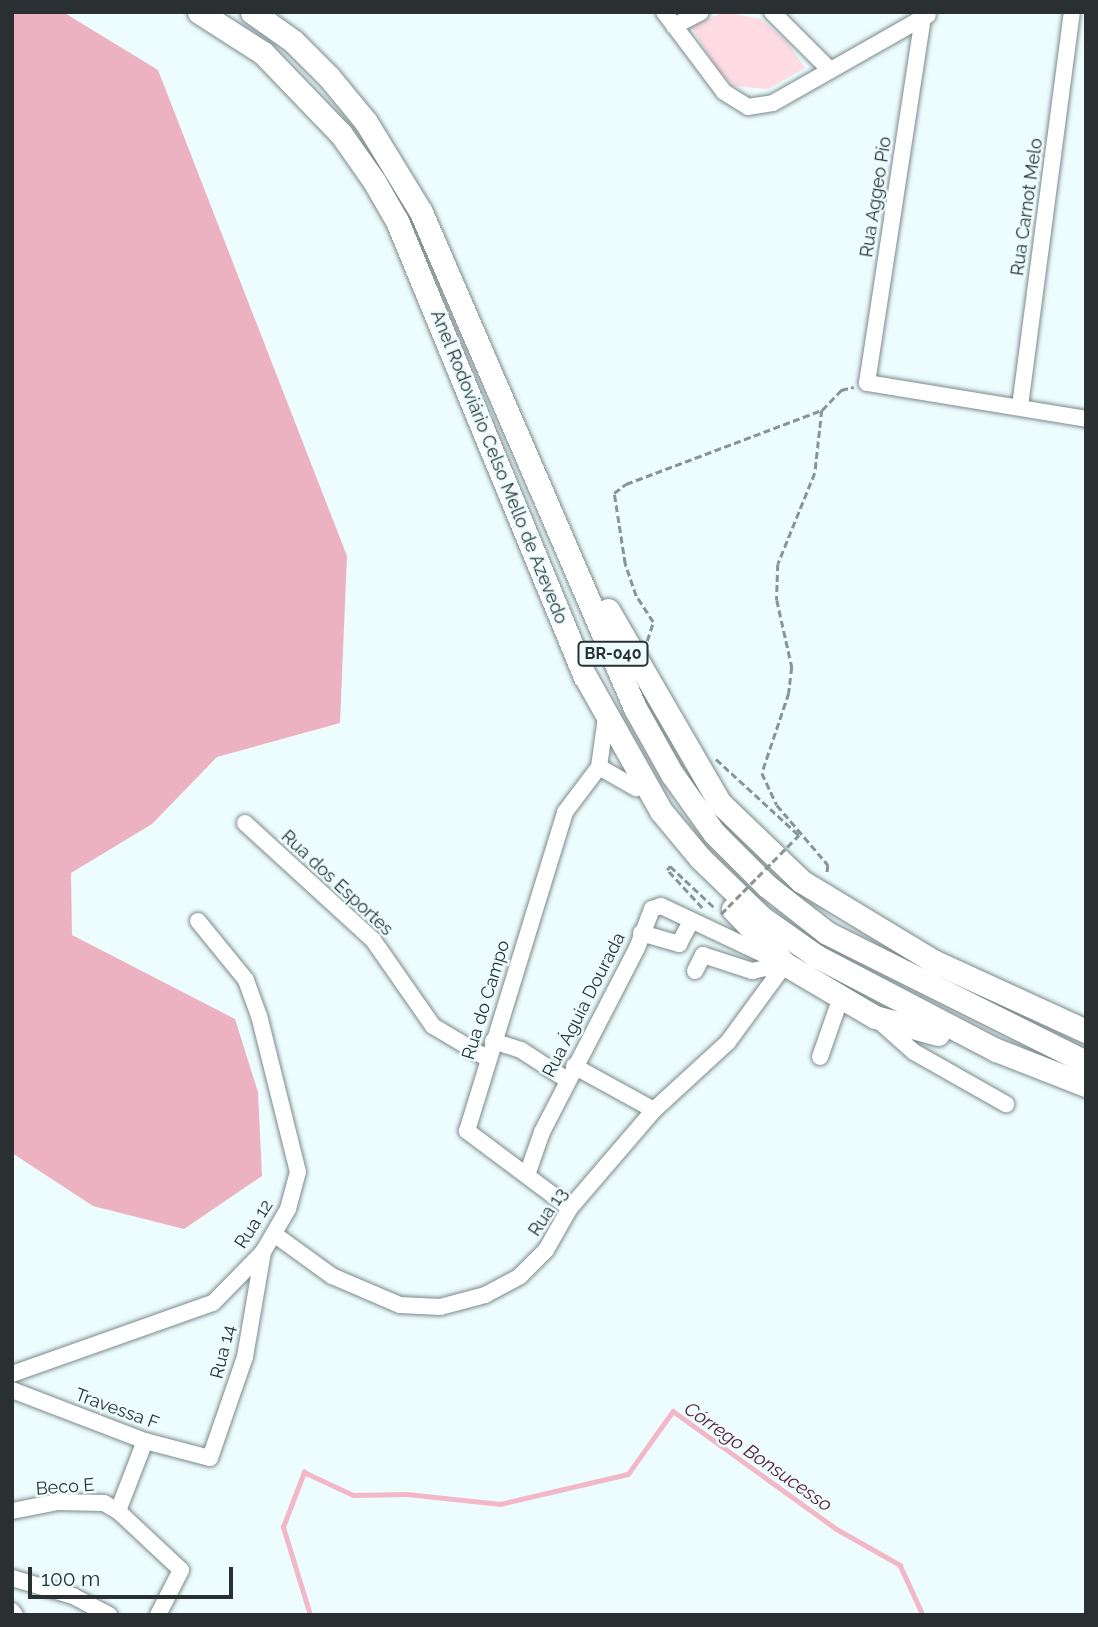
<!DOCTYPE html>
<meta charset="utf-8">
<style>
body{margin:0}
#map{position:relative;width:1098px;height:1627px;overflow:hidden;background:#edfdfe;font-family:Raleway,sans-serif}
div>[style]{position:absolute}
.green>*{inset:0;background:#ffdbe3}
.forest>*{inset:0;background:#ecb2c1}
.stream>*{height:4.5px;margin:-2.25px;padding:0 2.25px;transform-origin:2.25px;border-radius:2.25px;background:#f3b8c7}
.path>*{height:2.5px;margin-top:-1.25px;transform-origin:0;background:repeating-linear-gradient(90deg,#899495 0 7px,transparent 0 10.5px)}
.roads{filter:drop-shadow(0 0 2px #7b898b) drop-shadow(0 0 2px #7b898b)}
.minor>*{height:16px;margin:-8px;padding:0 8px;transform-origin:8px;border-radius:8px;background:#fff}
.highway>*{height:23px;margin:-11.5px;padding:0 11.5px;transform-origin:11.5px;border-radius:11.5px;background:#fff}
.path-bridge>*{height:2.5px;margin-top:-1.25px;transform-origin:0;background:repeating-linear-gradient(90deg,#899495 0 7px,transparent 0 10.5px)}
span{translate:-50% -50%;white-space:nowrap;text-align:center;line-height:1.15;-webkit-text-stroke:5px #edfdfe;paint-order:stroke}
.shield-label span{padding:2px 5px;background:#edfdfe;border:2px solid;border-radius:5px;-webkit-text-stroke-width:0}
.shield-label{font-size:16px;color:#2a3031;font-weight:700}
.street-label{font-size:18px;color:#2a3031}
.water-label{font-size:19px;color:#5b1831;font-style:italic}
.frame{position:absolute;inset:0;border:14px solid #2a3031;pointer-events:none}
.scale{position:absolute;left:28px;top:1567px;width:205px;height:32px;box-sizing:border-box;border:4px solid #2a3031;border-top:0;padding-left:9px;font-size:21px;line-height:24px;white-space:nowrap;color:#2a3031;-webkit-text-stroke:5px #edfdfe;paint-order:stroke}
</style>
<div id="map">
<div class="green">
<div style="clip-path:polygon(724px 12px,761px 19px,787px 42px,805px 68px,768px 89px,734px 86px,719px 71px,691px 26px)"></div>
</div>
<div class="forest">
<div style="clip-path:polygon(12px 12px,63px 12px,158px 70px,347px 556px,340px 723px,217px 757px,152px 824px,71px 873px,72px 935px,235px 1019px,258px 1092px,262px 1176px,184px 1229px,93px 1206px,12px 1153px)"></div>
</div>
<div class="stream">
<div style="left:310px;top:1615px;width:92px;rotate:-107.1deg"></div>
<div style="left:283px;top:1527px;width:59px;rotate:-69.1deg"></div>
<div style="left:304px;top:1472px;width:54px;rotate:25.1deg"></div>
<div style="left:353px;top:1495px;width:54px;rotate:-1.1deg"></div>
<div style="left:407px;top:1494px;width:94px;rotate:6.1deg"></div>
<div style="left:500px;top:1504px;width:131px;rotate:-13.2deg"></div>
<div style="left:628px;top:1474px;width:77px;rotate:-54.5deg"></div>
<div style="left:673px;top:1411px;width:200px;rotate:35.8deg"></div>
<div style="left:835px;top:1528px;width:75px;rotate:29.6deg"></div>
<div style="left:900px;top:1565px;width:55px;rotate:65.3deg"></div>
</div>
<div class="path">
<div style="left:822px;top:410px;width:63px;rotate:96.3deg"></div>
<div style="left:815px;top:473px;width:98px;rotate:112.1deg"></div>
<div style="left:778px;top:564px;width:36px;rotate:92deg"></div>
<div style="left:777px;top:600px;width:69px;rotate:77.4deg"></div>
<div style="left:792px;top:667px;width:26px;rotate:97deg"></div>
<div style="left:789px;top:693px;width:84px;rotate:108.6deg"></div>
<div style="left:762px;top:773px;width:35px;rotate:65deg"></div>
<div style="left:777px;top:805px;width:79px;rotate:49.6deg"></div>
<div style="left:828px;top:865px;width:9px;rotate:96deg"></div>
<div style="left:647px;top:641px;width:20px;rotate:-72deg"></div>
<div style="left:653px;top:622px;width:31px;rotate:-123deg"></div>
<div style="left:636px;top:596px;width:34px;rotate:-109deg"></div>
<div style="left:625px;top:564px;width:72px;rotate:-98.8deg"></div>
<div style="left:614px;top:493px;width:15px;rotate:-37deg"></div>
<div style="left:626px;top:484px;width:210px;rotate:-20.7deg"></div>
<div style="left:822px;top:410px;width:28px;rotate:-46deg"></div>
<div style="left:841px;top:390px;width:13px;rotate:-13deg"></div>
<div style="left:716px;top:759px;width:113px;rotate:42.5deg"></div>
<div style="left:702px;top:908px;width:52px;rotate:-132.6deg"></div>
<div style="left:667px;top:870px;width:5px;rotate:-53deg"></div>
<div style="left:670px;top:866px;width:63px;rotate:43.1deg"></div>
</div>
<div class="roads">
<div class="minor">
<div style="left:664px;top:12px;width:100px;rotate:53.1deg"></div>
<div style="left:724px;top:92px;width:28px;rotate:32deg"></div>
<div style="left:748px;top:107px;width:25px;rotate:-9deg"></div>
<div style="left:773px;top:103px;width:178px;rotate:-29.6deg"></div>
<div style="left:772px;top:12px;width:82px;rotate:45deg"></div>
<div style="left:923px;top:17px;width:370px;rotate:98.7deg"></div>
<div style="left:867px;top:383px;width:222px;rotate:9.3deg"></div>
<div style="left:674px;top:26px;width:30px;rotate:-27deg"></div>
<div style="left:1020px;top:406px;width:397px;rotate:-82.5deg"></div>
<div style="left:599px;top:767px;width:43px;rotate:29.6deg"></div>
<div style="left:245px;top:823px;width:173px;rotate:42.4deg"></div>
<div style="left:373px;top:940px;width:105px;rotate:55.1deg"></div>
<div style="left:433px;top:1026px;width:64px;rotate:31deg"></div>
<div style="left:641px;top:933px;width:40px;rotate:16deg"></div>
<div style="left:679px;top:944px;width:26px;rotate:-62deg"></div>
<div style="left:695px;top:971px;width:18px;rotate:-63deg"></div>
<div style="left:703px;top:955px;width:52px;rotate:18.1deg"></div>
<div style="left:752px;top:971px;width:34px;rotate:-12deg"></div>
<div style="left:879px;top:1021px;width:47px;rotate:41.5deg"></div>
<div style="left:914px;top:1052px;width:106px;rotate:29.5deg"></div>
<div style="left:493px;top:1041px;width:29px;rotate:18deg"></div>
<div style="left:521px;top:1050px;width:55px;rotate:33.1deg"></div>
<div style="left:820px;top:1057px;width:64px;rotate:-70.7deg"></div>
<div style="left:574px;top:1066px;width:91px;rotate:28.8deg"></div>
<div style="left:527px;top:1175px;width:46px;rotate:-70.8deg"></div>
<div style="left:542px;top:1132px;width:207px;rotate:-62.7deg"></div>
<div style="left:637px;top:948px;width:42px;rotate:-69deg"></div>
<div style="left:652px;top:909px;width:9px;rotate:-18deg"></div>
<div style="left:661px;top:906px;width:127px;rotate:25.2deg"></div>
<div style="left:570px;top:1208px;width:129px;rotate:-143.2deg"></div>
<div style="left:467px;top:1131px;width:334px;rotate:-72.9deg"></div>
<div style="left:565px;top:812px;width:56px;rotate:-52.9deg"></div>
<div style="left:599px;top:767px;width:50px;rotate:-82deg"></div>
<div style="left:274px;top:1234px;width:72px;rotate:35.9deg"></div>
<div style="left:332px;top:1276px;width:74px;rotate:23.1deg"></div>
<div style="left:400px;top:1305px;width:40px;rotate:2.9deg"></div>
<div style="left:440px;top:1307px;width:47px;rotate:-14.9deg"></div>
<div style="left:485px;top:1295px;width:40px;rotate:-28deg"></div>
<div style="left:520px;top:1276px;width:37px;rotate:-45deg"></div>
<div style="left:546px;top:1250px;width:48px;rotate:-60.3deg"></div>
<div style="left:570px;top:1208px;width:129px;rotate:-49.4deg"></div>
<div style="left:654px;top:1110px;width:100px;rotate:-42.6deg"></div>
<div style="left:728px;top:1042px;width:97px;rotate:-53.8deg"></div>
<div style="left:12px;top:1374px;width:213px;rotate:-19.5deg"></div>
<div style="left:213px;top:1303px;width:71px;rotate:-45.6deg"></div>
<div style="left:263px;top:1252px;width:50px;rotate:-59.8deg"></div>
<div style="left:288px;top:1209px;width:38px;rotate:-75deg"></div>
<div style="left:298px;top:1172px;width:161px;rotate:-104deg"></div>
<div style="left:259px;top:1016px;width:38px;rotate:-110deg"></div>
<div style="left:246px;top:980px;width:76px;rotate:-129.1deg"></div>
<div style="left:12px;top:1390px;width:142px;rotate:21deg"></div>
<div style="left:145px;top:1441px;width:67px;rotate:14.7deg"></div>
<div style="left:210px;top:1458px;width:107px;rotate:-70.9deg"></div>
<div style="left:245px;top:1357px;width:107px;rotate:-80.3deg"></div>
<div style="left:145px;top:1441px;width:75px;rotate:111.1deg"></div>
<div style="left:118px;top:1511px;width:86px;rotate:43.1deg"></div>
<div style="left:181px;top:1570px;width:51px;rotate:117.1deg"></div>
<div style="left:12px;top:1511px;width:47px;rotate:-11.1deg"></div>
<div style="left:58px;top:1502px;width:46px;rotate:1.2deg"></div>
<div style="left:104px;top:1503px;width:16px;rotate:30deg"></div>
<div style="left:12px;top:1578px;width:64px;rotate:16.4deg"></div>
<div style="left:73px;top:1596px;width:41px;rotate:27.8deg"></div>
<div style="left:12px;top:1611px;width:5px;rotate:53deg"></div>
</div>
<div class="highway">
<div style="left:199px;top:12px;width:76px;rotate:32.6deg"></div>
<div style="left:263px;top:53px;width:112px;rotate:46.1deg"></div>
<div style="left:341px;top:134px;width:57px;rotate:54.9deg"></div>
<div style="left:374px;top:181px;width:46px;rotate:60.1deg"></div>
<div style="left:397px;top:221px;width:492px;rotate:67.6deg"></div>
<div style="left:585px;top:676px;width:155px;rotate:60.6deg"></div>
<div style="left:661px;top:811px;width:61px;rotate:50.3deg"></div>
<div style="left:700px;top:858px;width:86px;rotate:44.1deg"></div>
<div style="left:762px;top:918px;width:66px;rotate:35.1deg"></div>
<div style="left:816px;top:956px;width:203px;rotate:27.6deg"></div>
<div style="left:996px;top:1050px;width:97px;rotate:21.3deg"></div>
<div style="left:252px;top:12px;width:50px;rotate:35.3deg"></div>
<div style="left:293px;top:41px;width:51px;rotate:45deg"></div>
<div style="left:329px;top:77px;width:58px;rotate:50.6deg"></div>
<div style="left:366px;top:122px;width:105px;rotate:58.6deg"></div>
<div style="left:421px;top:212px;width:540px;rotate:66.66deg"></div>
<div style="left:635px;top:708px;width:76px;rotate:60.7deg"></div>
<div style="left:672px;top:774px;width:72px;rotate:54.6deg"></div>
<div style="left:714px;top:833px;width:75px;rotate:45deg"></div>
<div style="left:767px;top:886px;width:76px;rotate:38.1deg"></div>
<div style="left:827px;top:933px;width:289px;rotate:26.5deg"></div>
<div style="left:608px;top:610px;width:223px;rotate:59.9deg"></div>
<div style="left:720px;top:803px;width:112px;rotate:43.9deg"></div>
<div style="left:801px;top:881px;width:154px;rotate:31.2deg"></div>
<div style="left:933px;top:961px;width:168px;rotate:24.6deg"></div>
<div style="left:733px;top:909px;width:76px;rotate:46.6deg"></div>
<div style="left:785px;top:964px;width:104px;rotate:30.5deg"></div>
<div style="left:875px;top:1017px;width:65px;rotate:15.1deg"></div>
</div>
</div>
<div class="path-bridge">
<div style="left:721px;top:914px;width:111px;rotate:-45.4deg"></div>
</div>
<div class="shield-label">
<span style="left:613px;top:654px">BR-040</span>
</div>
<div class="street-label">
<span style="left:876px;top:197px;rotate:-81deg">Rua Aggeo Pío</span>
<span style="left:1027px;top:207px;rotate:-82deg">Rua Carnot Melo</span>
<span style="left:499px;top:467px;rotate:68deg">Anel Rodoviário Celso Mello de Azevedo</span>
<span style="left:337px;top:883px;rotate:43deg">Rua dos Esportes</span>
<span style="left:486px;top:1000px;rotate:-73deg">Rua do Campo</span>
<span style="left:584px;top:1005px;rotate:-63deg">Rua Águia Dourada</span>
<span style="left:548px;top:1212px;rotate:-56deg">Rua 13</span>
<span style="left:254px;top:1224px;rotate:-57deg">Rua 12</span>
<span style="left:223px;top:1352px;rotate:-76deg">Rua 14</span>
<span style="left:117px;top:1409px;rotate:20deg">Travessa F</span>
<span style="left:65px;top:1487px;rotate:-4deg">Beco E</span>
</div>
<div class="water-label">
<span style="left:758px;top:1457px;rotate:35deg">Córrego Bonsucesso</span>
</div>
<div class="frame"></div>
<div class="scale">100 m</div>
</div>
